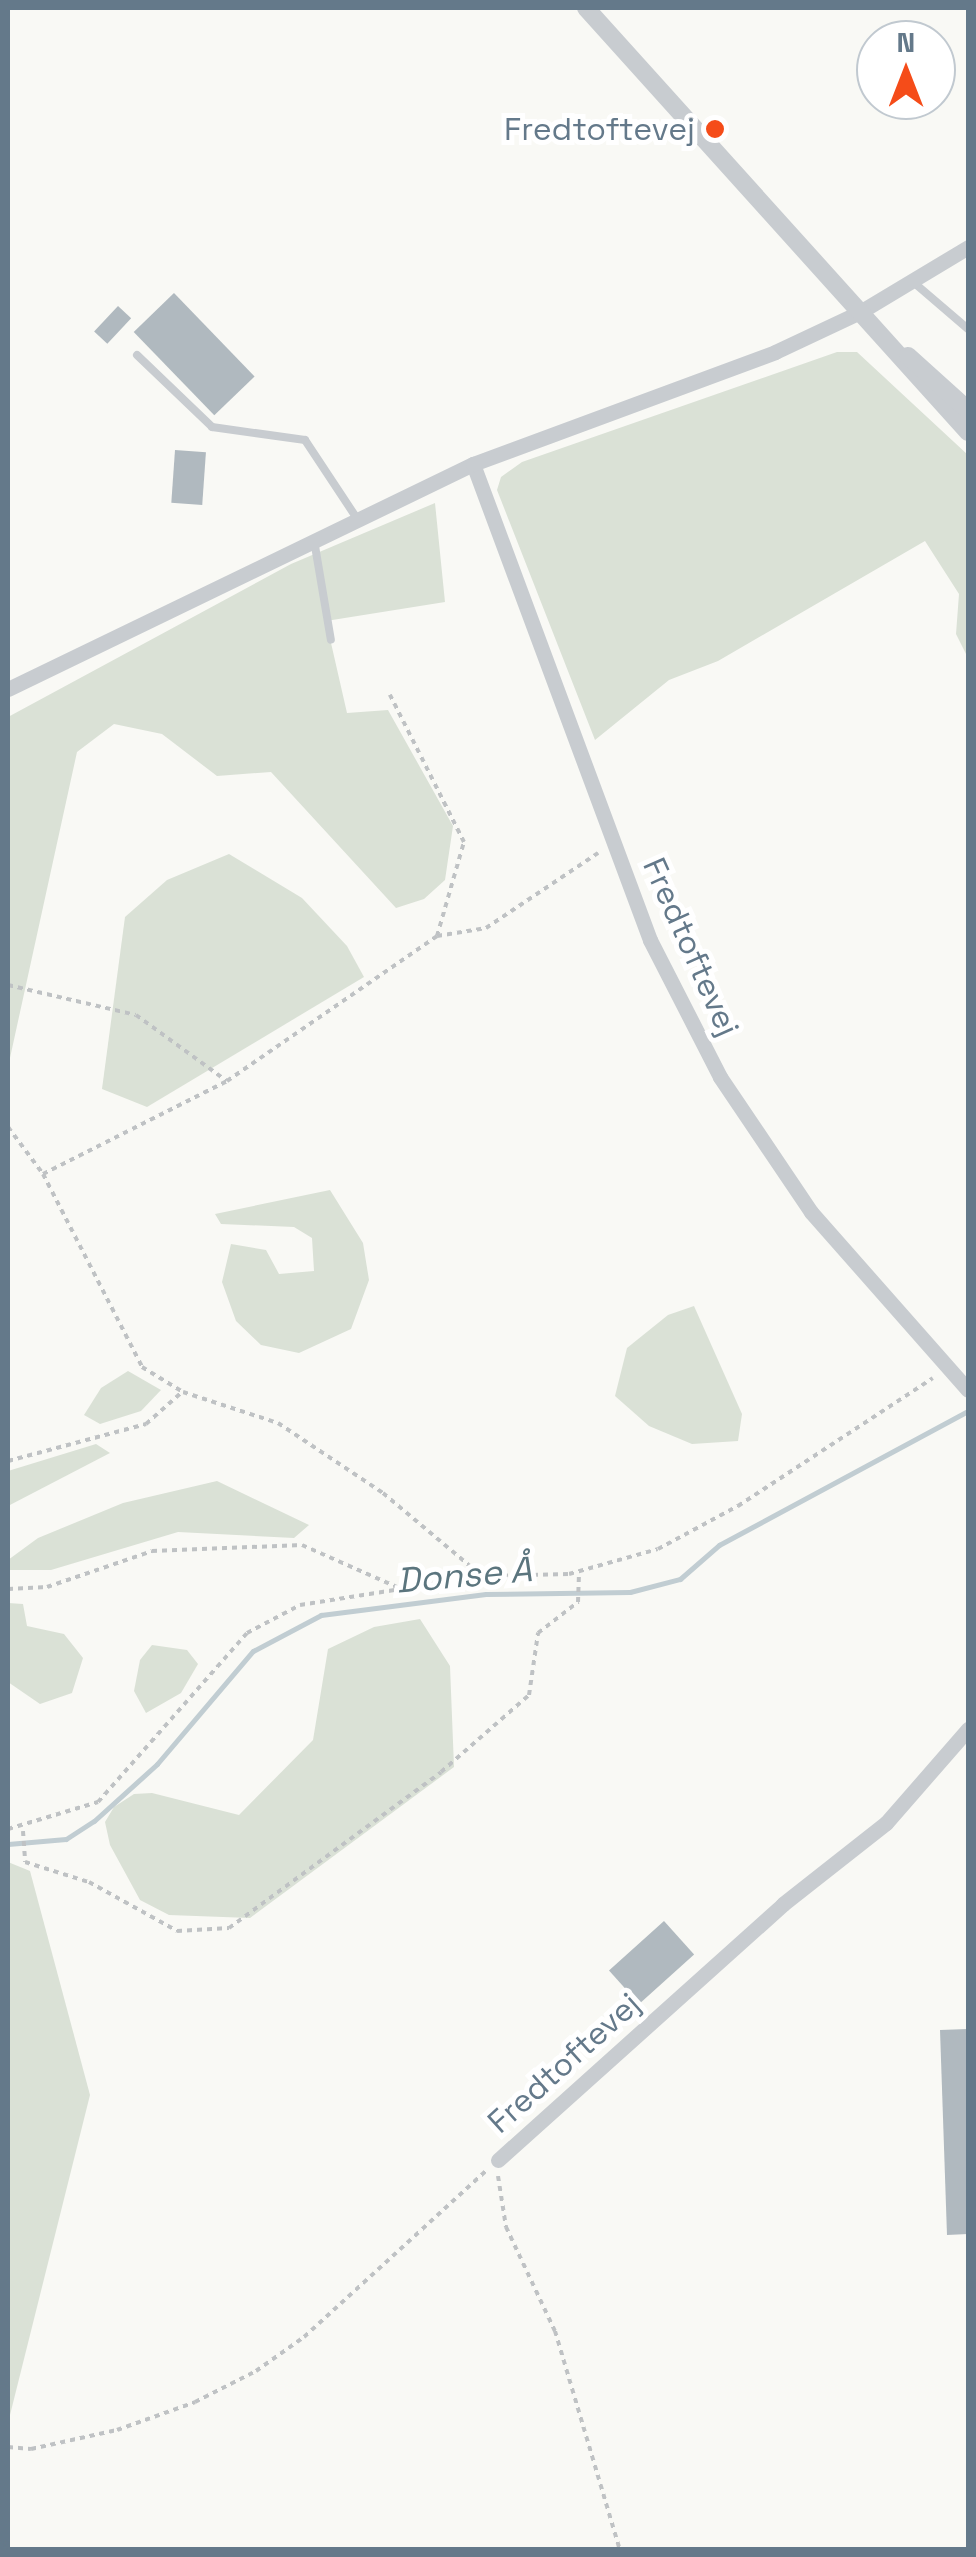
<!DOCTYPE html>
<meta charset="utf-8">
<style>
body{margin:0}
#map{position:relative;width:976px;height:2557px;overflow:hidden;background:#f9f9f5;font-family:"Space Grotesk",sans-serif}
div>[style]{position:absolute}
.green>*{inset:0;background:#dae1d6}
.stream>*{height:5px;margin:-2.5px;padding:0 2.5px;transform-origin:2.5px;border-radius:2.5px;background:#c1cdd2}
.building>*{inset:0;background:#b0b9bf;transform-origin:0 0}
.path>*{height:4px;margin-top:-2px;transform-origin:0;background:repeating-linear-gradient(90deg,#bfc2c4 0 5px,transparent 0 10px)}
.service>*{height:8px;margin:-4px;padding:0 4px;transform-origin:4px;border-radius:4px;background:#c8ccd0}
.minor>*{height:15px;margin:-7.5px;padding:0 7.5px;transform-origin:7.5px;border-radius:7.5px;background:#c8ccd0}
.tertiary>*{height:18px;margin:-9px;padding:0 9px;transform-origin:9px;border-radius:9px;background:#c8ccd0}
.dots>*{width:28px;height:28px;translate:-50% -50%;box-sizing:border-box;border:5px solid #fff;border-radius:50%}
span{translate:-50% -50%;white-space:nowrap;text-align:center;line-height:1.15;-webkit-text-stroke:10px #fff;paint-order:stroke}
.poi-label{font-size:32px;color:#64798a}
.right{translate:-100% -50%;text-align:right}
.street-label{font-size:32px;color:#64798a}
.water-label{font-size:35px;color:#5b757e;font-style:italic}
.frame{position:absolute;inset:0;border:10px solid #64798a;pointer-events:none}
.north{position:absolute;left:856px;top:20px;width:100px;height:100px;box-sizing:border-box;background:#fff;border:2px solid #c1c9d0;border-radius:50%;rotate:0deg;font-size:28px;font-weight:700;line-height:40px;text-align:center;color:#64798a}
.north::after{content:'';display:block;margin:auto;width:35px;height:45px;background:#f54c19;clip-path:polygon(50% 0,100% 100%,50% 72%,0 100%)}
</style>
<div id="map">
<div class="green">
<div style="clip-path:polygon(837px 352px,857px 352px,968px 455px,968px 658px,956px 634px,959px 594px,925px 541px,718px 661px,669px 680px,595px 740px,497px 490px,501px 477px,522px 462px)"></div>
<div style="clip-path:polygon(435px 503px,445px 602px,326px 621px,347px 713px,388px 710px,453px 826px,445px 880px,424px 899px,396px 908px,271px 772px,217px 776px,162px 734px,114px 724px,77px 752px,8px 1067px,8px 717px,291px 564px)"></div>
<div style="clip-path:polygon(229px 854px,302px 898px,347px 946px,364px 977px,147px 1107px,102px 1089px,125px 917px,167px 880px)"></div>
<div style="clip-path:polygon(330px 1190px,363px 1243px,369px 1280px,351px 1329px,299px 1353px,261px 1345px,236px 1321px,222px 1282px,231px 1244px,266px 1250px,279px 1274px,314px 1271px,312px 1238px,294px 1227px,221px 1224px,215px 1214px)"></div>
<div style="clip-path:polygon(694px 1306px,742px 1414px,738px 1441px,692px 1444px,649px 1426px,615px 1396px,627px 1348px,668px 1315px)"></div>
<div style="clip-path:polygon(128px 1371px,161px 1390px,141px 1411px,100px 1424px,84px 1415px,101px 1388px)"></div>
<div style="clip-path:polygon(96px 1444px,110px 1453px,8px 1506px,8px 1471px)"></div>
<div style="clip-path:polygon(217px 1481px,309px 1525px,294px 1538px,178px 1532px,51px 1570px,8px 1570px,8px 1560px,38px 1538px,123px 1503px)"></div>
<div style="clip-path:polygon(8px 1603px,23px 1604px,27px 1626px,64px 1634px,83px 1658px,72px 1693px,40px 1704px,8px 1682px)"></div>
<div style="clip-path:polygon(420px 1619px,450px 1666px,454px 1767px,250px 1918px,169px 1915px,140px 1900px,110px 1845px,105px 1822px,114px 1807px,134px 1794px,152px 1793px,239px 1815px,313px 1740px,328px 1649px,374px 1627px)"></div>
<div style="clip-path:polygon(152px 1645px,187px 1650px,198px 1664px,181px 1693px,146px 1713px,134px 1691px,140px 1660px)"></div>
<div style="clip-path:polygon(8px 1862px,30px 1871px,90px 2095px,8px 2423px)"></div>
</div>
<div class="stream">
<div style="left:8px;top:1844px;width:58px;rotate:-4.9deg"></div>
<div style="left:66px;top:1839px;width:33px;rotate:-33deg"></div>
<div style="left:94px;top:1821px;width:85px;rotate:-42.1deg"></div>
<div style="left:157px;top:1764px;width:148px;rotate:-49.7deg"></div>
<div style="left:253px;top:1651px;width:77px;rotate:-27.9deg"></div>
<div style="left:321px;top:1615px;width:166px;rotate:-7.3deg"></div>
<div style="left:486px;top:1594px;width:144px;rotate:-0.8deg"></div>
<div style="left:630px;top:1592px;width:52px;rotate:-14.6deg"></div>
<div style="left:680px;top:1579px;width:52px;rotate:-41.1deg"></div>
<div style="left:719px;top:1545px;width:281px;rotate:-28.3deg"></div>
</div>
<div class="building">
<div style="left:174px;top:293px;width:116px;height:56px;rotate:46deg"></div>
<div style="left:118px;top:306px;width:18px;height:35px;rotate:43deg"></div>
<div style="left:175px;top:450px;width:31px;height:53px;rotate:4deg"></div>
<div style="left:664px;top:1921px;width:45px;height:74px;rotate:48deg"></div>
<div style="clip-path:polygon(968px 2029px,968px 2234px,947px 2235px,940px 2030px)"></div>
</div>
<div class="path">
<div style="left:437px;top:936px;width:50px;rotate:-9.3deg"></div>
<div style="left:486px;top:928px;width:135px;rotate:-33.8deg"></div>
<div style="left:8px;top:985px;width:131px;rotate:13.2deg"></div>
<div style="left:136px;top:1015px;width:112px;rotate:36deg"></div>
<div style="left:8px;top:1127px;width:59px;rotate:53.3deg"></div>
<div style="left:43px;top:1174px;width:206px;rotate:-26.8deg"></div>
<div style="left:227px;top:1081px;width:255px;rotate:-34.6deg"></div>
<div style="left:437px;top:936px;width:98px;rotate:-74deg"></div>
<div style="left:464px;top:842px;width:165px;rotate:-116.7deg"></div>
<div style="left:43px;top:1174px;width:217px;rotate:62.8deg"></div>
<div style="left:142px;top:1367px;width:48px;rotate:31.4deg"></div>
<div style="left:183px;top:1392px;width:100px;rotate:18.1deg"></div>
<div style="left:278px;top:1423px;width:126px;rotate:33.7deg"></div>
<div style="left:383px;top:1493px;width:129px;rotate:40deg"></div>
<div style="left:8px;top:1461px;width:143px;rotate:-15deg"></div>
<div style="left:146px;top:1424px;width:47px;rotate:-41.5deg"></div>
<div style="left:8px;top:1589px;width:39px;rotate:-3deg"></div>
<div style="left:47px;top:1587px;width:111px;rotate:-18.9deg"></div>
<div style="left:152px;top:1551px;width:150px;rotate:-2.3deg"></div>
<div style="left:302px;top:1545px;width:104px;rotate:23.9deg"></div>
<div style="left:8px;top:1829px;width:94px;rotate:-16.7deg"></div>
<div style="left:98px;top:1802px;width:225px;rotate:-48.6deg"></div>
<div style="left:247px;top:1633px;width:60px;rotate:-27.8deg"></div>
<div style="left:300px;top:1605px;width:185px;rotate:-9deg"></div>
<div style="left:483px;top:1576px;width:86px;rotate:-1.3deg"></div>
<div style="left:569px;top:1574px;width:92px;rotate:-15.7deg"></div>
<div style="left:658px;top:1549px;width:91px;rotate:-28.3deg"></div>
<div style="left:738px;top:1506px;width:233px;rotate:-33.3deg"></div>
<div style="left:23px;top:1831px;width:31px;rotate:86deg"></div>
<div style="left:25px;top:1862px;width:67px;rotate:17.4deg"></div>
<div style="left:89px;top:1882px;width:101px;rotate:29.1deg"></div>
<div style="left:177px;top:1931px;width:52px;rotate:-3.3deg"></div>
<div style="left:229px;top:1928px;width:263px;rotate:-36.3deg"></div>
<div style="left:441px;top:1772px;width:117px;rotate:-41.2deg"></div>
<div style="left:529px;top:1695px;width:63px;rotate:-81.7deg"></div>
<div style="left:538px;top:1633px;width:51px;rotate:-37.8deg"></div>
<div style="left:578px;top:1602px;width:30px;rotate:-88deg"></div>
<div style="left:498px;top:2176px;width:52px;rotate:81.1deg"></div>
<div style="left:506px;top:2227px;width:115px;rotate:64.8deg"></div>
<div style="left:555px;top:2331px;width:228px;rotate:73.5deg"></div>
<div style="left:8px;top:2447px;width:23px;rotate:5deg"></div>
<div style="left:31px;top:2449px;width:88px;rotate:-12.5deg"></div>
<div style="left:117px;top:2430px;width:83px;rotate:-19.7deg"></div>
<div style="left:195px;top:2402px;width:68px;rotate:-26.9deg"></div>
<div style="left:256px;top:2371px;width:59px;rotate:-35.3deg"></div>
<div style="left:304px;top:2337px;width:248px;rotate:-42.4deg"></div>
</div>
<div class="service">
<div style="left:912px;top:281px;width:74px;rotate:40.6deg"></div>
<div style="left:137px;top:355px;width:104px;rotate:43.8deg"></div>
<div style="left:212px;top:427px;width:94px;rotate:8deg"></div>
<div style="left:305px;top:440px;width:92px;rotate:56.5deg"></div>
<div style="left:314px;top:540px;width:101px;rotate:80.4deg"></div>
</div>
<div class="minor">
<div style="left:473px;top:464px;width:508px;rotate:69.6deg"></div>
<div style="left:650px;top:940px;width:154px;rotate:62.9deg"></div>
<div style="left:720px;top:1077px;width:163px;rotate:56deg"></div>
<div style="left:811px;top:1212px;width:237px;rotate:48.6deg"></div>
<div style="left:8px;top:689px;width:517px;rotate:-25.82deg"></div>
<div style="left:473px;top:464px;width:322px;rotate:-20.3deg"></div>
<div style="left:775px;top:352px;width:94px;rotate:-25.2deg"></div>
<div style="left:860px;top:312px;width:126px;rotate:-31deg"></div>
<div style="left:498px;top:2160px;width:383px;rotate:-41.9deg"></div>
<div style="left:783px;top:1904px;width:131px;rotate:-38.2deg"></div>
<div style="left:886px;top:1823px;width:125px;rotate:-48.9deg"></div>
</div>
<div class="tertiary">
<div style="left:586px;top:8px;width:571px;rotate:47.98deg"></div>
<div style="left:908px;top:356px;width:81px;rotate:42deg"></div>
</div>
<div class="dots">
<div style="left:715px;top:129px;background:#f54c19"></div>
</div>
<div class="poi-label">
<span class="right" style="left:695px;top:129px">Fredtoftevej</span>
</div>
<div class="street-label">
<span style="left:691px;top:947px;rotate:66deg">Fredtoftevej</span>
<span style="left:564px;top:2063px;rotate:-42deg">Fredtoftevej</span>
</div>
<div class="water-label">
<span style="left:464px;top:1575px;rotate:-5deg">Donse Å</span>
</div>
<div class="frame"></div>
<div class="north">N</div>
</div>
